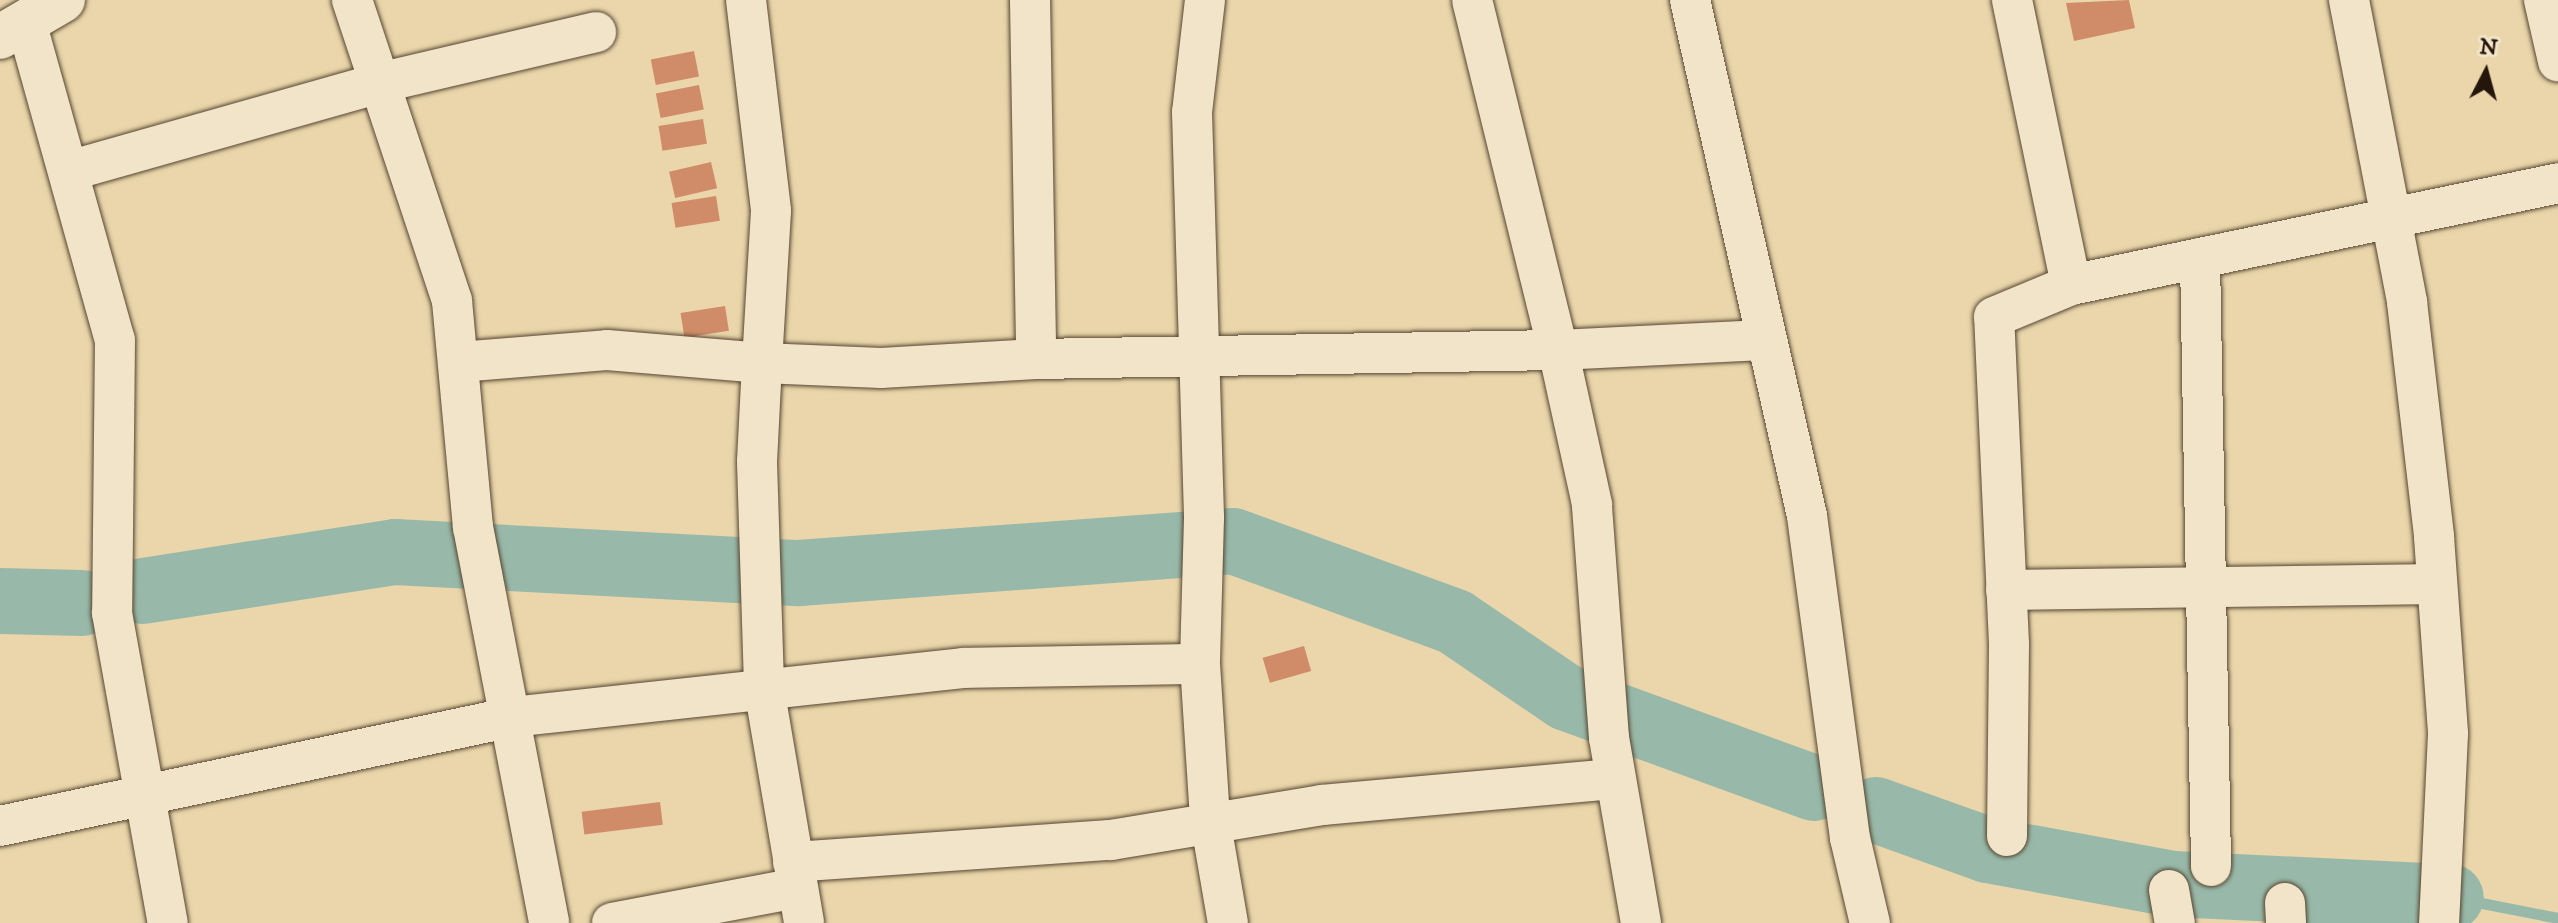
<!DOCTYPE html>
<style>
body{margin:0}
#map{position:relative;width:2558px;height:923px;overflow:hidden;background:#ead6aa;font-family:"IM FELL DW Pica",serif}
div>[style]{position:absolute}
.stream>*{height:11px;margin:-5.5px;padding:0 5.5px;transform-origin:5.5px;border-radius:5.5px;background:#98b9a9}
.river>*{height:66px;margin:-33px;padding:0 33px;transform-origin:33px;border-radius:33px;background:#98b9a9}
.building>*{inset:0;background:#d08c69;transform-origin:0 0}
.roads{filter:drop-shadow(0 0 2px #564633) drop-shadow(0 0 2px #564633)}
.street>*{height:40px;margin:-20px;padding:0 20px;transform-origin:20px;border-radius:20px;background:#f1e4c8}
.secondary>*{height:44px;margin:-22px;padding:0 22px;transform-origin:22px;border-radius:22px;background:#f1e4c8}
span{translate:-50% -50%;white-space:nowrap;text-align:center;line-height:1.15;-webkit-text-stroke:6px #f1e4c8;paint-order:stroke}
.north{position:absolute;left:2446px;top:32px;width:80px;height:80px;-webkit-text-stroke:6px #f1e4c8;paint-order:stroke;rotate:6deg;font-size:22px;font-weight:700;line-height:32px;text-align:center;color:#24160b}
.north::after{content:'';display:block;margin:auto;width:28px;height:36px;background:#24160b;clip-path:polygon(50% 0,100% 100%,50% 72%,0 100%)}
</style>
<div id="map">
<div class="stream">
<div style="left:2451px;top:897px;width:109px;rotate:11.1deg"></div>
</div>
<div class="river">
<div style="left:143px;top:591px;width:255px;rotate:-8.8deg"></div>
<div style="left:395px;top:552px;width:405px;rotate:3deg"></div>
<div style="left:799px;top:573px;width:435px;rotate:-4.2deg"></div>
<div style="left:1233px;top:541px;width:236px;rotate:20deg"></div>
<div style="left:1455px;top:622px;width:135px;rotate:34.2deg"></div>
<div style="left:1567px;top:698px;width:263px;rotate:20deg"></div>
<div style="left:0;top:601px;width:82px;rotate:1.4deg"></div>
<div style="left:1876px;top:810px;width:119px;rotate:19.7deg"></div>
<div style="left:1988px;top:850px;width:188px;rotate:10.4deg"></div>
<div style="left:2173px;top:884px;width:278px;rotate:2.7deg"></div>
</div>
<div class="building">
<div style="clip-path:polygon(2129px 0,2135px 28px,2074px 41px,2066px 3px)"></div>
<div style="left:694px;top:51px;width:26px;height:44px;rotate:79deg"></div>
<div style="left:699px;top:85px;width:25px;height:44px;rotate:79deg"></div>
<div style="left:703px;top:119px;width:25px;height:45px;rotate:81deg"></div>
<div style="left:711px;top:162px;width:27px;height:43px;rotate:77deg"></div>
<div style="left:716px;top:196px;width:25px;height:45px;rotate:81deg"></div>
<div style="left:725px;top:306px;width:25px;height:45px;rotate:81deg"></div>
<div style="left:1304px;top:646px;width:26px;height:43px;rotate:74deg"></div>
<div style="left:660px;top:802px;width:23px;height:79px;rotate:83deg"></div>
</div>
<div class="roads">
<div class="street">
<div style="left:352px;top:0;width:317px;rotate:71.6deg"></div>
<div style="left:452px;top:301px;width:227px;rotate:84.7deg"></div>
<div style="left:473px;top:527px;width:403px;rotate:79.1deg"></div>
<div style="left:746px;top:0;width:212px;rotate:83.2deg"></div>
<div style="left:771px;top:211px;width:152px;rotate:93.4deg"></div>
<div style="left:762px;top:363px;width:119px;rotate:2.4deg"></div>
<div style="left:881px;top:368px;width:155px;rotate:-3.3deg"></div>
<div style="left:1030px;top:0;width:359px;rotate:89deg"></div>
<div style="left:1036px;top:359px;width:522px;rotate:-0.99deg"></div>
<div style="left:1558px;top:350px;width:360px;rotate:-103.8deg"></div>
<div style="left:1205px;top:0;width:113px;rotate:96.6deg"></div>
<div style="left:1192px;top:112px;width:406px;rotate:88.3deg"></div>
<div style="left:1204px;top:518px;width:146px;rotate:91.6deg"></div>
<div style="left:1200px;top:664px;width:155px;rotate:86.3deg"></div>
<div style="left:1210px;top:819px;width:106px;rotate:80.2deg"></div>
<div style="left:1690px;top:0;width:529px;rotate:77.22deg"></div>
<div style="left:1807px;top:516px;width:325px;rotate:82.4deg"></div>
<div style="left:1850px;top:838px;width:87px;rotate:76.8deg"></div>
<div style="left:2012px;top:0;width:291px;rotate:78.3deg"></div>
<div style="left:2349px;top:0;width:308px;rotate:79.1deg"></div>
<div style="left:2407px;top:302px;width:237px;rotate:83.4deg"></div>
<div style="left:2434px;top:537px;width:197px;rotate:85.9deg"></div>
<div style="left:2448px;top:734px;width:189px;rotate:92.7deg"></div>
<div style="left:2544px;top:0;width:63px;rotate:77.1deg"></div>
<div style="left:26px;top:22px;width:330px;rotate:74.4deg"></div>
<div style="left:115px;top:340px;width:273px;rotate:90.6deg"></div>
<div style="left:112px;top:613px;width:315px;rotate:79.8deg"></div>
<div style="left:72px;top:170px;width:319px;rotate:-15.8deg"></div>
<div style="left:379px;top:83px;width:223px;rotate:-13.2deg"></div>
<div style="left:2200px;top:258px;width:608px;rotate:88.96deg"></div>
<div style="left:459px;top:362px;width:148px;rotate:-4.6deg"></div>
<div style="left:607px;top:350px;width:156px;rotate:4.8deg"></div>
<div style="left:762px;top:363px;width:99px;rotate:92.9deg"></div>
<div style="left:757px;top:462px;width:226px;rotate:88.2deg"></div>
<div style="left:764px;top:688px;width:238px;rotate:80.3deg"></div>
<div style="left:2006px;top:590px;width:431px;rotate:-0.8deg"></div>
<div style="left:0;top:826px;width:523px;rotate:-12.02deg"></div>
<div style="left:512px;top:717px;width:454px;rotate:-6.2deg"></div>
<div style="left:963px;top:668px;width:237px;rotate:-1deg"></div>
<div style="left:2007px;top:836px;width:192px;rotate:-89.4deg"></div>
<div style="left:2009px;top:644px;width:327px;rotate:-92.6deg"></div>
<div style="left:1994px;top:317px;width:83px;rotate:-22.6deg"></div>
<div style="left:2071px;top:285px;width:498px;rotate:-11.8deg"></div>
<div style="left:793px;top:862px;width:319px;rotate:-4deg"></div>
<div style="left:1111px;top:840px;width:214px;rotate:-9.4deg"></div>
<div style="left:1322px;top:805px;width:292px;rotate:-5.1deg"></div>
<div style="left:2169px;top:890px;width:34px;rotate:80deg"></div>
<div style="left:2285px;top:903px;width:20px;rotate:87deg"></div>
<div style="left:612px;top:923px;width:189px;rotate:-10.7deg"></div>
<div style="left:1641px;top:923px;width:188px;rotate:-99.8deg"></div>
<div style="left:1609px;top:738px;width:235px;rotate:-94.2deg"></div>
<div style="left:1592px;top:504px;width:158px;rotate:-102.4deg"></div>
<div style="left:1558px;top:350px;width:206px;rotate:-2.8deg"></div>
</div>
<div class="secondary">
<div style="left:0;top:37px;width:73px;rotate:-30.4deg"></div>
</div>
</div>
<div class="north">N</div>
</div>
